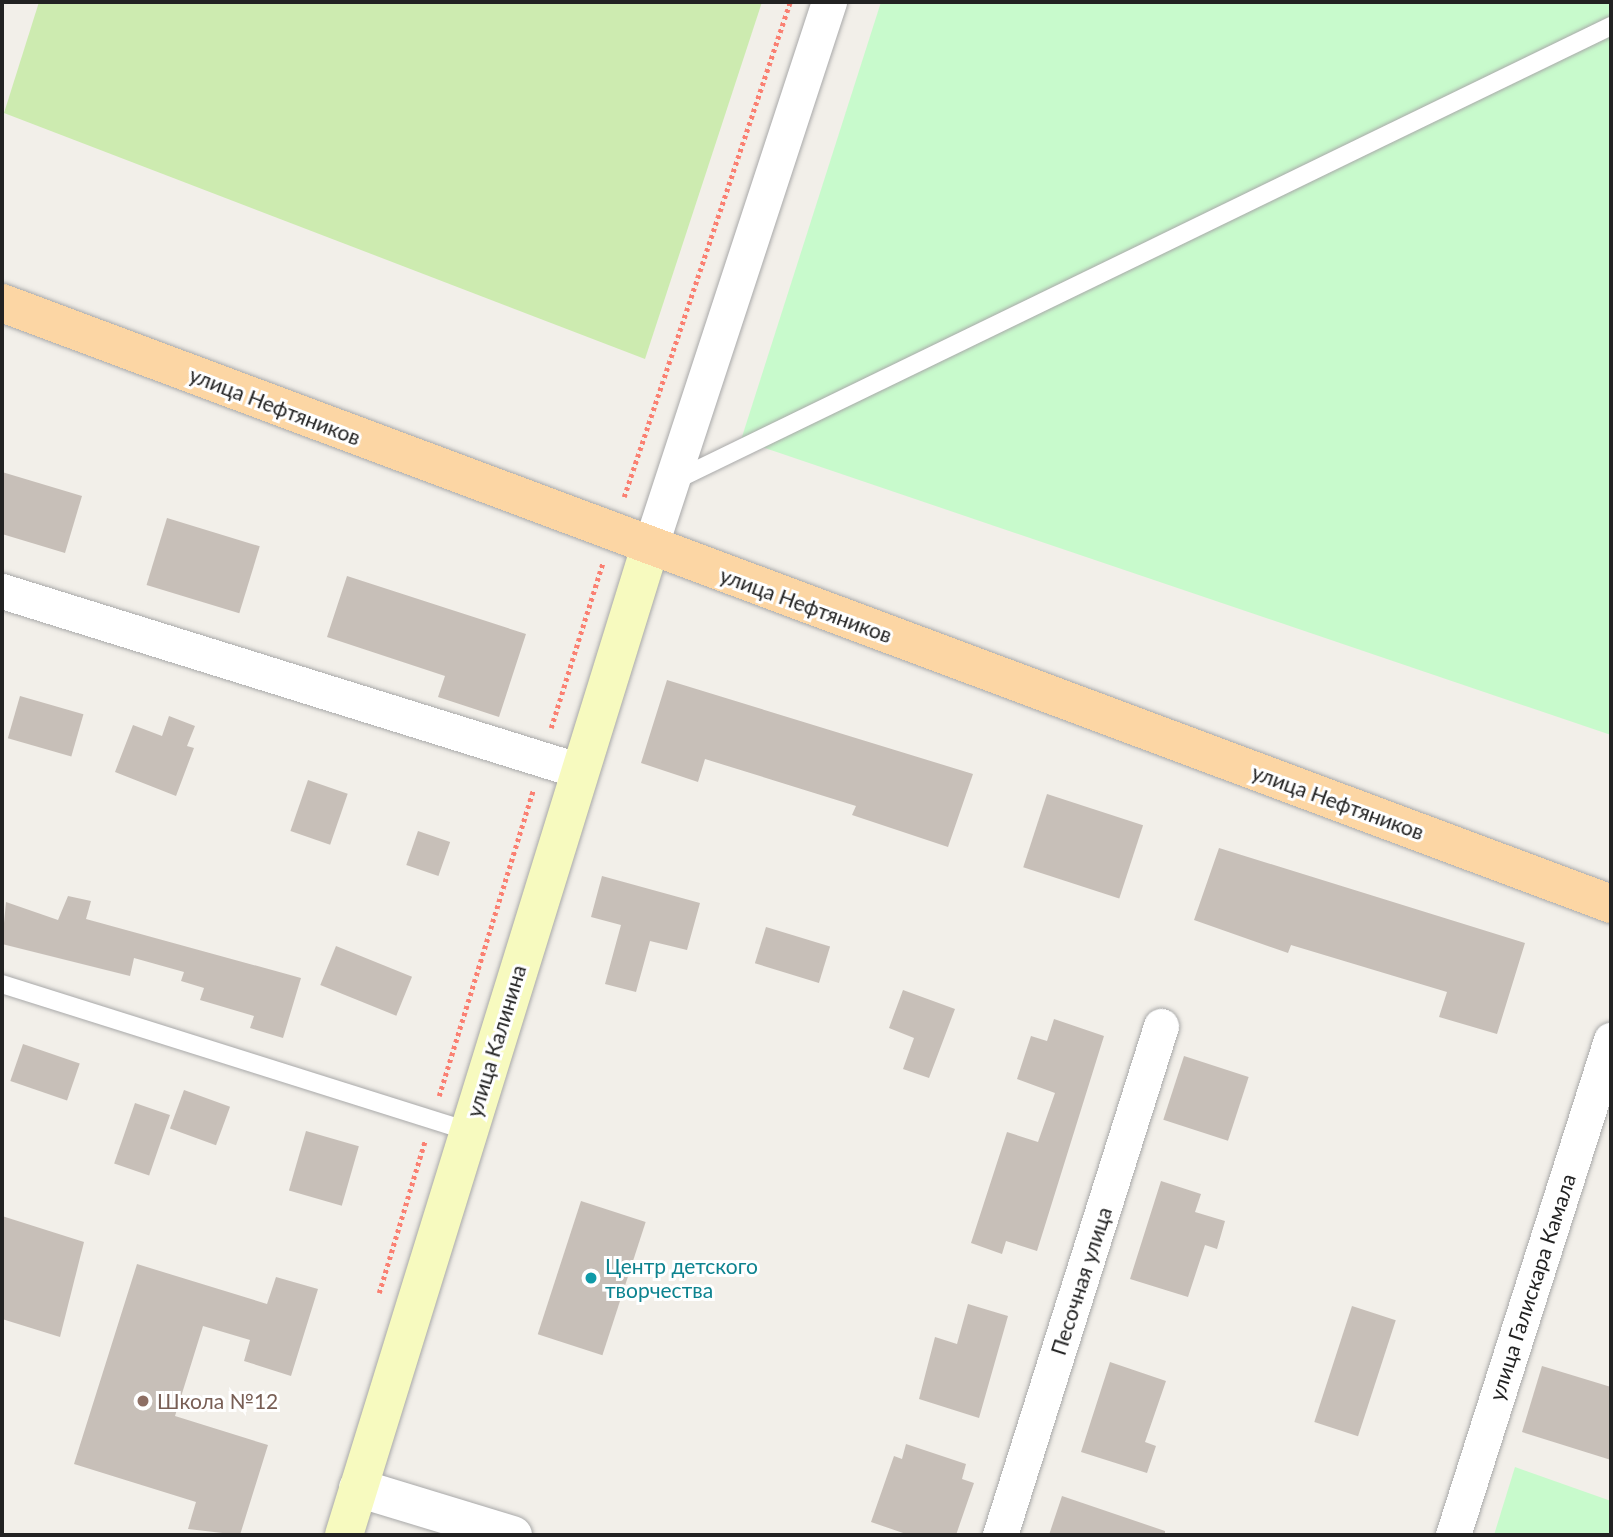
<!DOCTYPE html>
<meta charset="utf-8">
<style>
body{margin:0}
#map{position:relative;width:1613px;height:1537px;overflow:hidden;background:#f2efe9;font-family:Lato,sans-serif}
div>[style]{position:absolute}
.grass>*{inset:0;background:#cdebb0}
.park>*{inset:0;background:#c8facc}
.building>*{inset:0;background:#c7bfb8;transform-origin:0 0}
.path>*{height:4.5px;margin-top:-2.25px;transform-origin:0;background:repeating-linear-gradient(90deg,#fa8072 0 3.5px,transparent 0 7px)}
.roads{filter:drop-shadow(0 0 2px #a9a9a9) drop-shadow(0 0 2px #a9a9a9)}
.service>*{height:18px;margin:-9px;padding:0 9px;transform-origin:9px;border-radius:9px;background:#fff}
.minor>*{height:35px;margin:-17.5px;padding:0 17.5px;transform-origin:17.5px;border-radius:17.5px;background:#fff}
.tertiary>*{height:38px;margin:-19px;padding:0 19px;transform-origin:19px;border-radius:19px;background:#fff}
.secondary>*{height:38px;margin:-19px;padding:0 19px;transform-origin:19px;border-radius:19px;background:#f7fabf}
.primary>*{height:38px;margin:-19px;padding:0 19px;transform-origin:19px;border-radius:19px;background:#fcd6a4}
.dots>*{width:19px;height:19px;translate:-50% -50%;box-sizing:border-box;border:4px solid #fff;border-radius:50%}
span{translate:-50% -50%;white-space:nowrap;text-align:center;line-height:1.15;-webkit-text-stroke:6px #fff;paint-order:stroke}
.street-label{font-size:21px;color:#222}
.culture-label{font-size:21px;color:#0d838f}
.left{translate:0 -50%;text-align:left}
.education-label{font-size:21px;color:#785e54}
.frame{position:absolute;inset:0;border:4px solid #222;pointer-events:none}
</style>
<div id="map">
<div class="grass">
<div style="clip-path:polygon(39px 2px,762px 2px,645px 359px,4px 113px)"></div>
</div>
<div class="park">
<div style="clip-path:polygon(881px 2px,1611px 2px,1611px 735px,741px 440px)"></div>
<div style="clip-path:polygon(1515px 1467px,1611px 1501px,1611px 1535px,1494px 1535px)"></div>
</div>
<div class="building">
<div style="clip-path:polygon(2px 472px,82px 496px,65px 553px,2px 534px)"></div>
<div style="left:167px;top:518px;width:97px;height:70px;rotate:17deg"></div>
<div style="clip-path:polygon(347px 576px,526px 634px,499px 717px,438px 697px,445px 676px,327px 637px)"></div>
<div style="clip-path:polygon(667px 680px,973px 774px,948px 847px,852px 815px,856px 806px,705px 759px,698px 782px,641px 763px)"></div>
<div style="left:20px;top:696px;width:66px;height:44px;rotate:16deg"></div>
<div style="clip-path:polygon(169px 716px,195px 726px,187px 746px,194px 748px,176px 796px,115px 772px,133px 725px,162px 736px)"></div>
<div style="left:308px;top:780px;width:42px;height:54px;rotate:19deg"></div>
<div style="left:1047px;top:794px;width:101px;height:77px;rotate:18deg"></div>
<div style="left:418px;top:831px;width:34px;height:36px;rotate:19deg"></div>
<div style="clip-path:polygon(1219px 848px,1525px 943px,1497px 1034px,1439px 1017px,1447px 992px,1291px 945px,1288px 953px,1194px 920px)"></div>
<div style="clip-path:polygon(602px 876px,700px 903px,687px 950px,650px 941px,636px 992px,605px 984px,621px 925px,591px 917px)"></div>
<div style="clip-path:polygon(68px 896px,91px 901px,86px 919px,301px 978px,283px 1038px,250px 1028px,254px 1016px,200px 1000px,204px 988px,181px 981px,184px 972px,134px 958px,130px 976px,2px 944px,6px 902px,58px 920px)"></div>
<div style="left:766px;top:927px;width:67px;height:38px;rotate:17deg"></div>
<div style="left:336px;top:946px;width:82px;height:42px;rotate:22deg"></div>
<div style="clip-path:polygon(903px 990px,955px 1009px,929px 1078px,903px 1069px,914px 1038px,889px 1028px)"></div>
<div style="clip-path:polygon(1054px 1019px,1104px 1036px,1037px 1251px,1006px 1241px,1002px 1254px,971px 1243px,1007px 1132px,1038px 1142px,1055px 1093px,1017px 1079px,1031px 1036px,1047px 1041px)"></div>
<div style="left:23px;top:1044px;width:60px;height:39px;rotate:19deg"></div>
<div style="left:1184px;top:1056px;width:68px;height:67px;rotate:18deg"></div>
<div style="left:184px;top:1090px;width:49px;height:41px;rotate:20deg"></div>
<div style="left:135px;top:1103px;width:37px;height:64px;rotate:19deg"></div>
<div style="left:306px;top:1131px;width:55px;height:62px;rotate:16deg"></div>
<div style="clip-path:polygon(1161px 1181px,1201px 1194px,1195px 1212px,1225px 1221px,1217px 1249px,1205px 1245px,1188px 1297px,1130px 1279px)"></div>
<div style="left:581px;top:1201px;width:68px;height:140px;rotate:18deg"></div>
<div style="clip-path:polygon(2px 1216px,84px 1242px,60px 1337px,2px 1319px)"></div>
<div style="clip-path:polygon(137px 1264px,267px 1304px,276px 1277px,318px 1289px,291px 1376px,244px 1361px,250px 1340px,203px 1326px,175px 1416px,268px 1445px,240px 1535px,188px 1529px,196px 1502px,74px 1464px)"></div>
<div style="clip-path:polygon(968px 1304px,1008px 1316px,979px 1418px,919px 1399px,935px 1337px,957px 1344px)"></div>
<div style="left:1352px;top:1306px;width:46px;height:122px;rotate:18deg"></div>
<div style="clip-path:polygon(1110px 1362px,1166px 1381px,1145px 1442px,1156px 1446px,1147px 1473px,1081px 1452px)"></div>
<div style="clip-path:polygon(1542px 1366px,1611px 1387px,1611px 1460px,1522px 1432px)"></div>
<div style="clip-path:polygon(906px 1444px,966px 1464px,962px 1479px,974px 1483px,956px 1535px,909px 1535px,871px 1522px,894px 1456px,902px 1459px)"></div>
<div style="clip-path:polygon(1062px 1496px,1165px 1531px,1165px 1535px,1049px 1535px)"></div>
</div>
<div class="path">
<div style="left:624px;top:497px;width:522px;rotate:-71.46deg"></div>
<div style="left:551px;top:728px;width:174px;rotate:-72.6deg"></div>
<div style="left:439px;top:1096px;width:320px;rotate:-72.9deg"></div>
<div style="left:379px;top:1293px;width:159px;rotate:-73.2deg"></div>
</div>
<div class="roads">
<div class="service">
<div style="left:674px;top:481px;width:1042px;rotate:-25.9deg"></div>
<div style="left:2px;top:984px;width:490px;rotate:17.5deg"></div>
</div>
<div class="minor">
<div style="left:650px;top:547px;width:574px;rotate:-71.82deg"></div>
<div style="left:2px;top:591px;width:602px;rotate:17.29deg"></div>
<div style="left:1000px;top:1535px;width:534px;rotate:-72.45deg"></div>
<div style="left:1453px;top:1535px;width:520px;rotate:-72.3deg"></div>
</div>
<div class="tertiary">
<div style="left:358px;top:1488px;width:162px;rotate:16.9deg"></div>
</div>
<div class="secondary">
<div style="left:344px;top:1535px;width:1034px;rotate:-72.79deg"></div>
</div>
<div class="primary">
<div style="left:2px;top:303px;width:1718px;rotate:20.48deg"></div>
</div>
</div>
<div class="dots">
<div style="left:591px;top:1278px;background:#0f9aa8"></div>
<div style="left:143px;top:1401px;background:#8d6e63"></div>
</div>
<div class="street-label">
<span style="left:275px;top:406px;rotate:21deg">улица Нефтяников</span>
<span style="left:806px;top:605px;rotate:20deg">улица Нефтяников</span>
<span style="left:1338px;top:802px;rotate:20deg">улица Нефтяников</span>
<span style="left:496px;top:1041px;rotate:-73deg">улица Калинина</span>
<span style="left:1081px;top:1281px;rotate:-72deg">Песочная улица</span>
<span style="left:1532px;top:1287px;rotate:-72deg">улица Галискара Камала</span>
</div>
<div class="culture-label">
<span class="left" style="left:605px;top:1278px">Центр детского<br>творчества</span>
</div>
<div class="education-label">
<span class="left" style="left:157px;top:1401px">Школа №12</span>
</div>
<div class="frame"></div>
</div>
